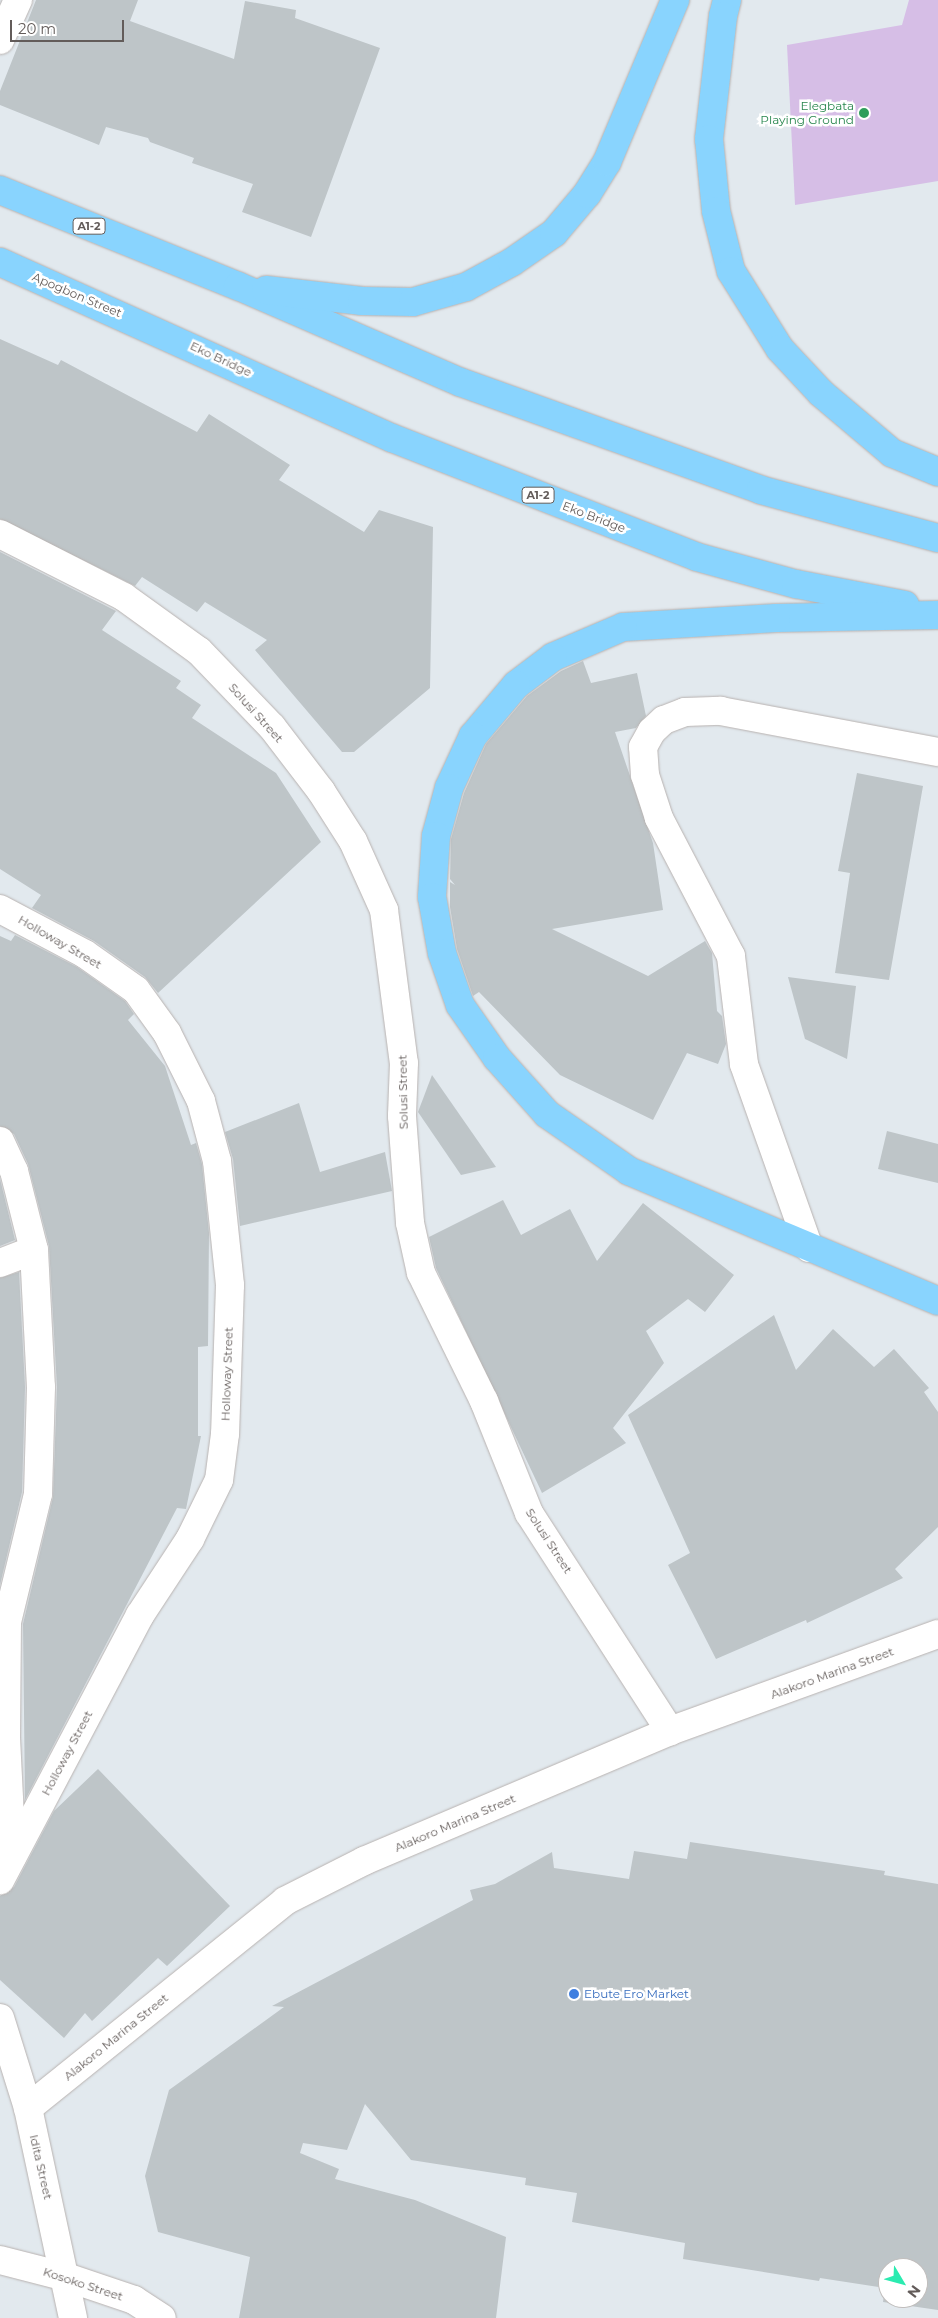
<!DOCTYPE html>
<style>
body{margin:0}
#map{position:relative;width:938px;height:2318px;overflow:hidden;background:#e2e9ee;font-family:Montserrat,sans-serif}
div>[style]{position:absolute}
.green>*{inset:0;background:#d6bee6}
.building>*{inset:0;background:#bec5c8}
.roads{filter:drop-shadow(0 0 1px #b8b2b0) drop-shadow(0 0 1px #b8b2b0)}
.minor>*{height:28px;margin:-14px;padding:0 14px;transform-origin:14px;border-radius:14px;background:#fff}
.highway>*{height:28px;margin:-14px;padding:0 14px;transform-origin:14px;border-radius:14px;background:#89d4fe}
.dots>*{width:14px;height:14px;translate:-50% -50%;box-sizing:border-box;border:2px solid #fff;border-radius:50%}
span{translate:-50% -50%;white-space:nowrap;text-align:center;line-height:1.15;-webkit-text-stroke:5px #fff;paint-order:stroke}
.shield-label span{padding:1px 4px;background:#fff;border:1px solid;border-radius:4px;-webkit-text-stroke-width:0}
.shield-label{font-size:11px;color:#635c5a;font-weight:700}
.leisure-label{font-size:12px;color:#27864d}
.right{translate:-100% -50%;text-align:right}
.street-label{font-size:12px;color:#635c5a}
.shop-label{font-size:12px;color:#366cbe}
.left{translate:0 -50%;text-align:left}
.north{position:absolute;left:878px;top:2258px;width:50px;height:50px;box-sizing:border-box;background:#fff;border:1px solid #c1bebd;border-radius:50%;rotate:127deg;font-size:14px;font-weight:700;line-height:20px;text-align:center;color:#635c5a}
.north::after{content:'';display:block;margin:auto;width:18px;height:22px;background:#2bebb0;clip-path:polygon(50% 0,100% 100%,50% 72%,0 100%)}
.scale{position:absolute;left:10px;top:20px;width:114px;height:22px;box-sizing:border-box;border:2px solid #635c5a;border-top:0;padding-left:6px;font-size:15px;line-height:18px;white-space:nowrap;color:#635c5a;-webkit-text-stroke:4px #fff;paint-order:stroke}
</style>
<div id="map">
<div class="green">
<div style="clip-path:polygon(909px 0,938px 0,938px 181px,795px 205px,787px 45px,902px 25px)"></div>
</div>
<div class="building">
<div style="clip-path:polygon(36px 0,138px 0,130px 21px,234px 59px,245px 1px,296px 10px,295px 18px,380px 48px,311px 237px,242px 212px,253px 184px,192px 163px,194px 158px,150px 142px,148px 138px,106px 127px,99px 145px,0 105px,0 91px)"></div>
<div style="clip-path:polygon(0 339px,58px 365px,61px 360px,197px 432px,209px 414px,290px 465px,279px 480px,364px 532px,379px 510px,433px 527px,430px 688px,354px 752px,342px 752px,255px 650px,267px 640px,205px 602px,197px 612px,142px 577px,135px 586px,0 519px)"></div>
<div style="clip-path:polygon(0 552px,116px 611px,102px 630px,181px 681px,176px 688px,201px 705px,192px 718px,276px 773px,321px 842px,158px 993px,145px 977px,94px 941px,32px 908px,41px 895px,0 869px)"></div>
<div style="clip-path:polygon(583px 661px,591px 683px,637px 673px,646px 716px,636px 728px,615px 732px,653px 843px,663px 910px,552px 929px,648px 976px,705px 941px,712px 953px,717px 1011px,722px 1016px,726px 1044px,718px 1064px,687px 1053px,653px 1120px,560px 1075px,479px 992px,473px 996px,457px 949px,450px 907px,450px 882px,455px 885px,450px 879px,451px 839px,464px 793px,486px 744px,527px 696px,561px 671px)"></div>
<div style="clip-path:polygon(857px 773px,923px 786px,889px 980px,835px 973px,850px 873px,838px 871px)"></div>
<div style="clip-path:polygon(15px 935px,77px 967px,125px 1001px,134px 1014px,128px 1020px,165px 1066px,191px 1145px,196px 1143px,202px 1164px,209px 1233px,208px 1346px,198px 1347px,198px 1436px,201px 1436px,186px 1509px,177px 1508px,25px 1800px,23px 1624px,53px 1497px,57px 1387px,49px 1246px,28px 1164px,14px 1134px,0 1126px,0 936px,11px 941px)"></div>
<div style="clip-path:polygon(788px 977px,856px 986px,847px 1059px,805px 1039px)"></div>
<div style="clip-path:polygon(432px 1075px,496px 1167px,461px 1175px,418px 1112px)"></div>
<div style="clip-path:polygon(299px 1103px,320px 1172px,385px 1152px,392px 1191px,240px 1226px,233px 1159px,225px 1132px)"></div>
<div style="clip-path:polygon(887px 1131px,938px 1144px,938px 1183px,878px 1169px)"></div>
<div style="clip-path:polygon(0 1179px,15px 1240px,0 1246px)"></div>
<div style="clip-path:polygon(503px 1200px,521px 1235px,570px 1209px,597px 1261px,643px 1203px,734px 1275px,705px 1312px,688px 1299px,646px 1331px,664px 1363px,613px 1428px,626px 1443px,542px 1493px,436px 1268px,429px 1237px)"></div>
<div style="clip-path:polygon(19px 1272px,25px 1387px,22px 1492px,0 1585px,0 1278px)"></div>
<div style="clip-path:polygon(774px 1315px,796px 1370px,833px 1329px,874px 1367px,894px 1349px,929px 1388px,924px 1392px,938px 1412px,938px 1527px,895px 1569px,903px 1578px,807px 1623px,806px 1620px,716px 1659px,668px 1565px,690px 1553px,628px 1415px)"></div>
<div style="clip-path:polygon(98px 1769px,230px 1906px,167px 1966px,158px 1958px,92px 2021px,85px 2013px,64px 2038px,0 1980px,0 1896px,14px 1887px,54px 1811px)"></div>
<div style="clip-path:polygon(evenodd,690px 1842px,885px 1871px,884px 1875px,938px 1884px,938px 2310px,883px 2302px,885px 2288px,820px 2278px,819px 2281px,683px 2259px,685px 2243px,572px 2222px,577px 2193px,525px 2185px,526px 2178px,411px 2160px,365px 2104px,347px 2150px,303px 2143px,300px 2153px,339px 2169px,335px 2179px,415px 2200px,506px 2237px,496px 2318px,239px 2318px,250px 2257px,158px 2232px,145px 2176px,169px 2090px,284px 2007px,272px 2006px,473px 1900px,470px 1890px,495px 1884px,552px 1852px,554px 1868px,629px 1879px,634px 1851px,687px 1859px,690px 1842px,888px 2268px,918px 2268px,918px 2298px,888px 2298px,888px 2268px)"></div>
</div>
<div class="roads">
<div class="minor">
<div style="left:0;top:40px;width:44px;rotate:-65.8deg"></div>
<div style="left:0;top:534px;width:139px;rotate:26.9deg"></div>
<div style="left:124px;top:597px;width:92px;rotate:35.8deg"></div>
<div style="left:199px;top:651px;width:105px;rotate:46.2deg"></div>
<div style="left:272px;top:727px;width:81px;rotate:52.6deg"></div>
<div style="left:321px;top:791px;width:59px;rotate:57.4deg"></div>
<div style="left:353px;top:841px;width:76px;rotate:65.8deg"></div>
<div style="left:384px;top:910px;width:154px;rotate:82.6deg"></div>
<div style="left:404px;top:1063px;width:53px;rotate:92.2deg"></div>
<div style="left:402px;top:1116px;width:107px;rotate:85.7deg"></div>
<div style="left:410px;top:1223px;width:51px;rotate:77.6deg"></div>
<div style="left:421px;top:1273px;width:143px;rotate:63.8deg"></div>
<div style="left:484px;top:1401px;width:121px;rotate:68.1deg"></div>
<div style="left:529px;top:1513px;width:260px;rotate:57.1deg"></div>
<div style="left:0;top:909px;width:96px;rotate:27.9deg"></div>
<div style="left:85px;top:954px;width:62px;rotate:35.2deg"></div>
<div style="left:136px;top:990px;width:53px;rotate:54.2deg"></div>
<div style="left:167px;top:1033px;width:76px;rotate:63.4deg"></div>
<div style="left:201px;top:1101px;width:62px;rotate:75.1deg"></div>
<div style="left:217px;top:1161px;width:125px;rotate:84deg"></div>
<div style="left:230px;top:1285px;width:149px;rotate:91.9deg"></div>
<div style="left:225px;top:1434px;width:46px;rotate:97.4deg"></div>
<div style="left:219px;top:1480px;width:66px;rotate:116.2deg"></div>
<div style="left:190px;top:1539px;width:91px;rotate:123.3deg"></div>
<div style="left:140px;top:1615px;width:300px;rotate:117.8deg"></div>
<div style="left:0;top:1141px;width:33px;rotate:65deg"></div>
<div style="left:14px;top:1171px;width:81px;rotate:75.8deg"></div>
<div style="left:34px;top:1250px;width:137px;rotate:87.1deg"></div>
<div style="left:41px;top:1387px;width:107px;rotate:91.6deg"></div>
<div style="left:38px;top:1494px;width:132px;rotate:103.6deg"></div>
<div style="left:7px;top:1622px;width:116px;rotate:90.5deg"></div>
<div style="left:6px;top:1738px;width:119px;rotate:87.1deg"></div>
<div style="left:809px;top:1248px;width:195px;rotate:-109.5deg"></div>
<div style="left:744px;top:1064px;width:109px;rotate:-96.9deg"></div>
<div style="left:731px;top:956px;width:156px;rotate:-117.6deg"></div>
<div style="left:659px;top:818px;width:45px;rotate:-108deg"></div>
<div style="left:645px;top:775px;width:28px;rotate:-94deg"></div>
<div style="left:643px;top:747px;width:18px;rotate:-61deg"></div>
<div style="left:652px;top:731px;width:16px;rotate:-43deg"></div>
<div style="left:664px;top:720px;width:22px;rotate:-21deg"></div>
<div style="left:685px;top:712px;width:36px;rotate:-2deg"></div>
<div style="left:721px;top:711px;width:221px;rotate:10.7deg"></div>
<div style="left:0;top:1263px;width:36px;rotate:-21deg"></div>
<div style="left:0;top:2018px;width:94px;rotate:72.7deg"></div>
<div style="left:28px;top:2108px;width:215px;rotate:77.9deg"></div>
<div style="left:28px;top:2108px;width:330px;rotate:-38.8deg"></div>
<div style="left:285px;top:1901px;width:89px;rotate:-26.9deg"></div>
<div style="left:364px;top:1861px;width:332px;rotate:-23deg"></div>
<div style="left:670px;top:1731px;width:285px;rotate:-19.9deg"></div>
<div style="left:0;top:2260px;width:68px;rotate:14.4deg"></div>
<div style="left:66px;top:2277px;width:72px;rotate:18.7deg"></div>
<div style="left:134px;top:2300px;width:33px;rotate:33deg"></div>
</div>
<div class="highway">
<div style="left:727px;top:0;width:16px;rotate:104deg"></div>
<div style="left:723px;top:16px;width:124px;rotate:96.5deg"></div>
<div style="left:709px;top:139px;width:72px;rotate:84.4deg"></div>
<div style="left:716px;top:211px;width:62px;rotate:76deg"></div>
<div style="left:731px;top:271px;width:92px;rotate:57.9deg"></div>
<div style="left:780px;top:349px;width:60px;rotate:47deg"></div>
<div style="left:821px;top:393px;width:93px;rotate:40.2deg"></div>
<div style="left:892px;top:453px;width:50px;rotate:22.4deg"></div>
<div style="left:0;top:190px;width:257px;rotate:22deg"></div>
<div style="left:238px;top:286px;width:242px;rotate:23.4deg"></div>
<div style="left:460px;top:382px;width:320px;rotate:19.7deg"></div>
<div style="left:761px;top:490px;width:183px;rotate:15.2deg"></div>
<div style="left:0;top:262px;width:430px;rotate:24.2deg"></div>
<div style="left:392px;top:438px;width:327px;rotate:21.3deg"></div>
<div style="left:697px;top:557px;width:103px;rotate:15.3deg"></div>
<div style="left:796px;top:584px;width:111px;rotate:10.9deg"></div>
<div style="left:266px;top:290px;width:97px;rotate:6.5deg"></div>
<div style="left:362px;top:301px;width:51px;rotate:1.1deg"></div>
<div style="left:413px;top:302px;width:55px;rotate:-15.8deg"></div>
<div style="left:466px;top:287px;width:52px;rotate:-28.5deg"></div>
<div style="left:512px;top:262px;width:51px;rotate:-34.6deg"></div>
<div style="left:554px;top:233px;width:51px;rotate:-49.8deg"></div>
<div style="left:587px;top:194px;width:38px;rotate:-58deg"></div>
<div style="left:607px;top:162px;width:176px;rotate:-67.2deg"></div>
<div style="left:938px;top:615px;width:162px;rotate:178.9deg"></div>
<div style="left:776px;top:618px;width:153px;rotate:176.6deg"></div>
<div style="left:623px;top:627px;width:76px;rotate:156.8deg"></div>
<div style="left:553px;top:657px;width:46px;rotate:142.9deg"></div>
<div style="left:516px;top:685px;width:67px;rotate:130.1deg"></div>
<div style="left:473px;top:736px;width:57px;rotate:114.8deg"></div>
<div style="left:449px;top:788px;width:50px;rotate:105.2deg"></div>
<div style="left:436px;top:836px;width:61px;rotate:93.8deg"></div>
<div style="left:432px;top:897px;width:57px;rotate:79.9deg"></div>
<div style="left:442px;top:953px;width:55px;rotate:70.9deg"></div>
<div style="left:460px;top:1005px;width:65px;rotate:55.1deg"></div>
<div style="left:497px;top:1058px;width:75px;rotate:48.2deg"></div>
<div style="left:547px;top:1114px;width:100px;rotate:34.8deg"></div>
<div style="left:629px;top:1171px;width:335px;rotate:22.8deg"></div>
</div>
</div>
<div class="dots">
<div style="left:864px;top:113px;background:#2e9e5b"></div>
<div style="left:574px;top:1994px;background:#3f7fe0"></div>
</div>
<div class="shield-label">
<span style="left:89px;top:226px">A1-2</span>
<span style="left:538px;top:495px">A1-2</span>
</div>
<div class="leisure-label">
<span class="right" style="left:854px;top:113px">Elegbata<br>Playing Ground</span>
</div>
<div class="street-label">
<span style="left:77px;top:295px;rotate:23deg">Apogbon Street</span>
<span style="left:221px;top:359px;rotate:25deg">Eko Bridge</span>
<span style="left:594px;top:517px;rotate:21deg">Eko Bridge</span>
<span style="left:256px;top:713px;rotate:48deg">Solusi Street</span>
<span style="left:60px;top:942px;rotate:30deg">Holloway Street</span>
<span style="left:403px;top:1092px;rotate:-91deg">Solusi Street</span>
<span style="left:227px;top:1374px;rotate:-88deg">Holloway Street</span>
<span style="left:549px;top:1541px;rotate:57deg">Solusi Street</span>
<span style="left:832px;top:1673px;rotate:-20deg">Alakoro Marina Street</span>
<span style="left:67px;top:1753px;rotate:-62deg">Holloway Street</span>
<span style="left:455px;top:1823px;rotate:-23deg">Alakoro Marina Street</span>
<span style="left:116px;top:2037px;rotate:-39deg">Alakoro Marina Street</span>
<span style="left:41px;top:2167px;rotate:77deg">Idita Street</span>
<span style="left:83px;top:2284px;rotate:18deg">Kosoko Street</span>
</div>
<div class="shop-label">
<span class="left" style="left:584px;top:1994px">Ebute Ero Market</span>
</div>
<div class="north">N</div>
<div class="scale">20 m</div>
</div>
